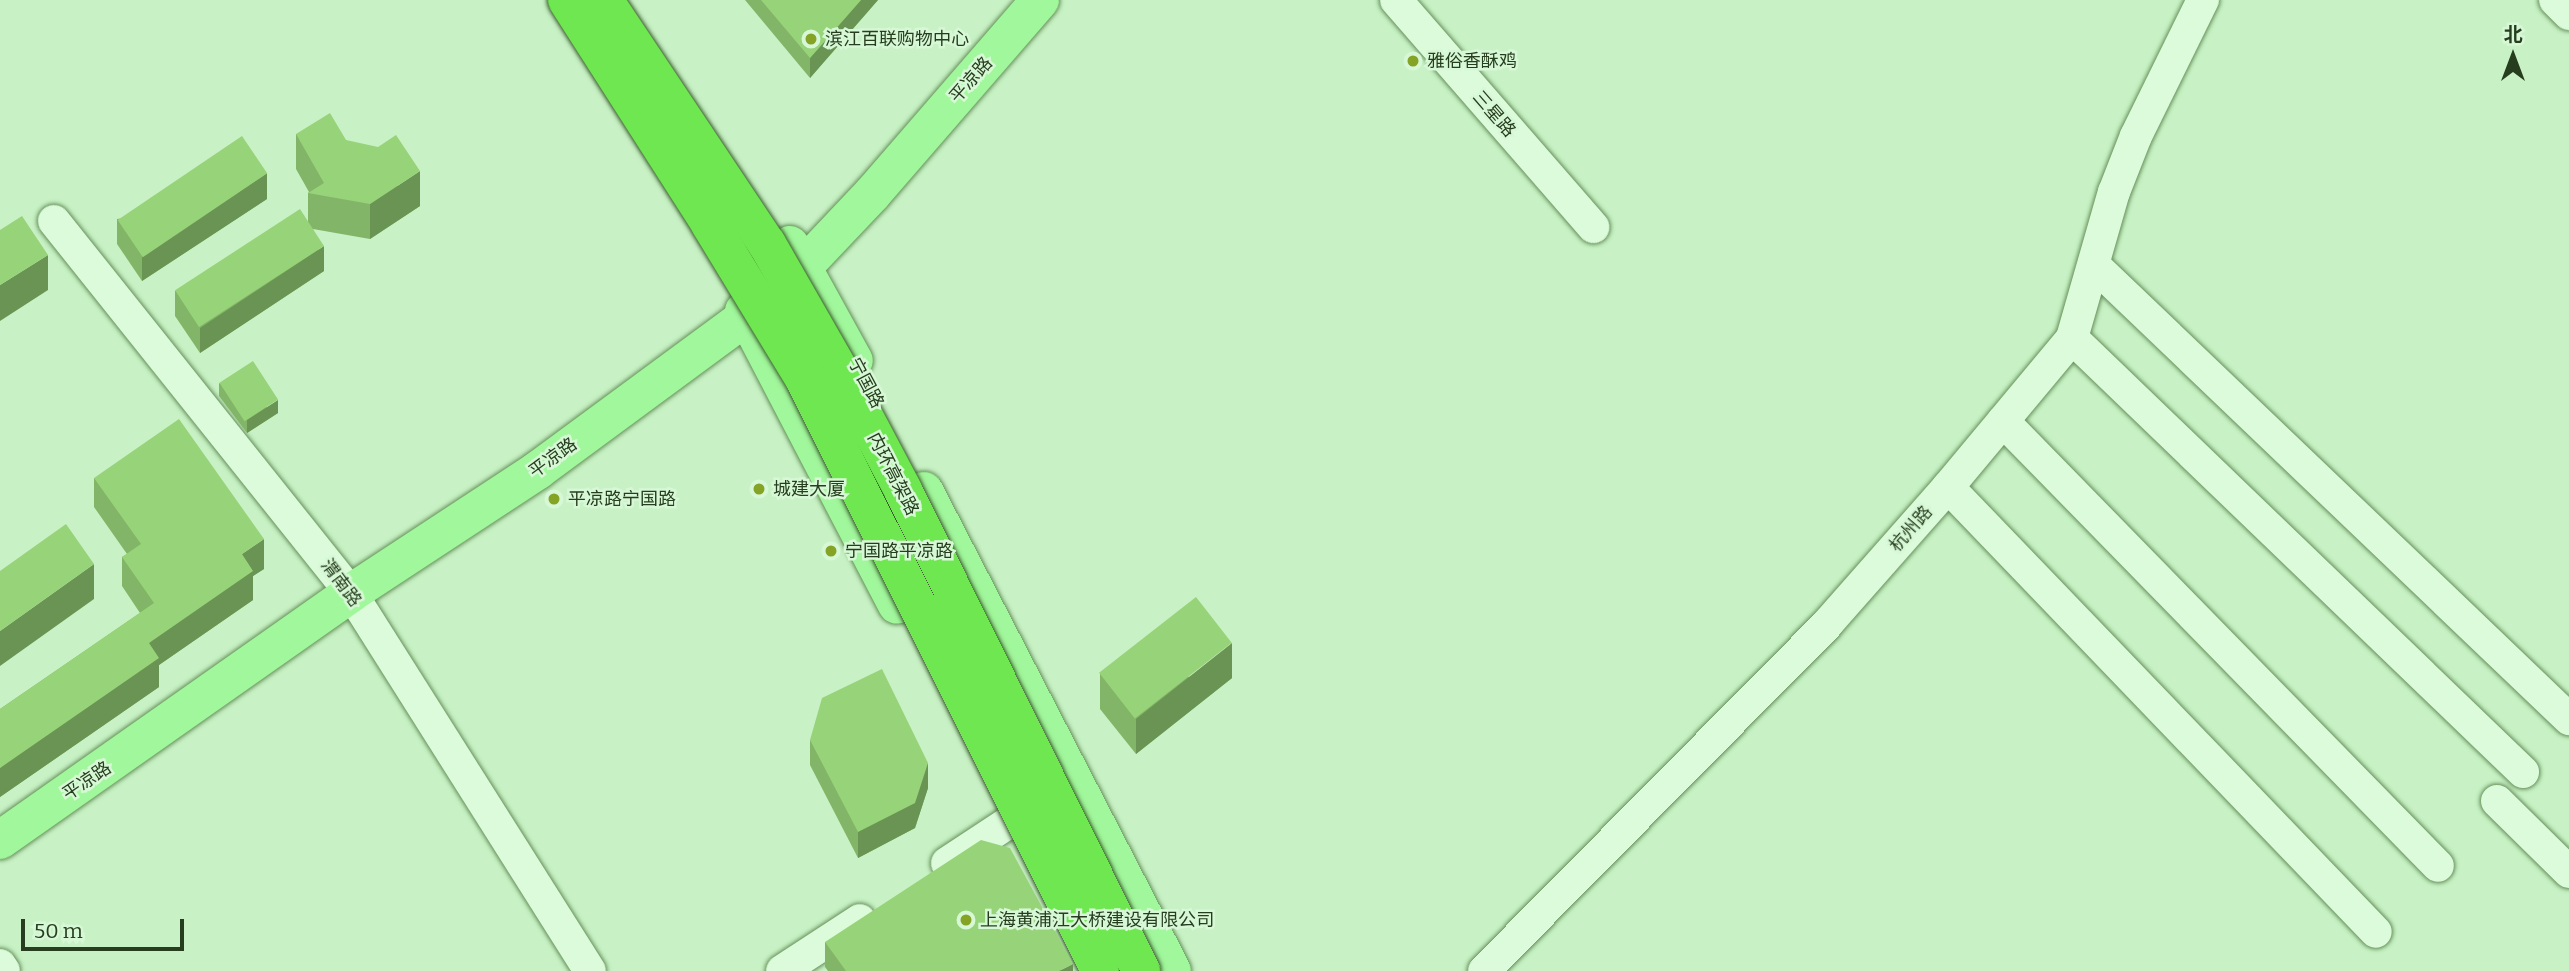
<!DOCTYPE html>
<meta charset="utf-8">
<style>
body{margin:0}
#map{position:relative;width:2569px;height:971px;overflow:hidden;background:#c8f2c5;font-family:Bitter,"Noto Sans SC",serif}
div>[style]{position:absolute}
.roads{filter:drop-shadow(0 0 2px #658f59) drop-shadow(0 0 2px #658f59)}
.minor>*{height:32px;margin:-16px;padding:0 16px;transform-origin:16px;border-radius:16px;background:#dcfbda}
.major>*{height:38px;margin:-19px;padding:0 19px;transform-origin:19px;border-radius:19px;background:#a1f79b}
.bridges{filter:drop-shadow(0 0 2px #3b5d2e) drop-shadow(0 0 2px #3b5d2e)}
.highway-bridge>*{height:38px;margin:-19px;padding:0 19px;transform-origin:19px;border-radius:19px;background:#6ee750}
.wall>*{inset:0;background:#82b567}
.shaded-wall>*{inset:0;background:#6a9454}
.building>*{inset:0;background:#97d378;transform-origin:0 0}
.dots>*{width:19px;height:19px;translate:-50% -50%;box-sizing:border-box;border:4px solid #d7f8d6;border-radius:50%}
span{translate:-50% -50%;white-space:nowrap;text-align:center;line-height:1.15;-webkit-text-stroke:5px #d7f8d6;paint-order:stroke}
.poi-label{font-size:18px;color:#273e1e}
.left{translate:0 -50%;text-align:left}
.street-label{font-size:18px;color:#273e1e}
.north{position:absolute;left:2478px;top:21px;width:70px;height:70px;-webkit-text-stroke:5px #d7f8d6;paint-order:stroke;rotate:0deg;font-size:19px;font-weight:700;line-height:28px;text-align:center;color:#273e1e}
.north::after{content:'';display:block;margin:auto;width:24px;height:32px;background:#273e1e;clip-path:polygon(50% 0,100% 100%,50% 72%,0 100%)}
.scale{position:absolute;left:21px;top:919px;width:163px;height:32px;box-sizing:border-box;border:4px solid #273e1e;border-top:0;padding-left:9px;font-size:21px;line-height:24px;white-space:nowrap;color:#273e1e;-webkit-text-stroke:5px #d7f8d6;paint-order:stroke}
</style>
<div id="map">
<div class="roads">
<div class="minor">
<div style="left:1396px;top:0;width:301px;rotate:49deg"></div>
<div style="left:2555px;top:0;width:20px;rotate:45deg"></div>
<div style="left:54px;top:221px;width:476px;rotate:51.4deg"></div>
<div style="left:351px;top:593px;width:447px;rotate:57.7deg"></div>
<div style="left:2095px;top:266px;width:656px;rotate:43.7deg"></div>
<div style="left:2072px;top:338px;width:626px;rotate:43.9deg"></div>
<div style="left:2003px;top:421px;width:622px;rotate:45.65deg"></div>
<div style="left:1948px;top:487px;width:617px;rotate:46.12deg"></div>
<div style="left:2497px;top:801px;width:101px;rotate:44.6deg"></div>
<div style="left:947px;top:863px;width:77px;rotate:-33.3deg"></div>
<div style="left:0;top:965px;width:7px;rotate:56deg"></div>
<div style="left:782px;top:971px;width:93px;rotate:-33.2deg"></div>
<div style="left:1484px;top:971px;width:489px;rotate:-45.3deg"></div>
<div style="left:1828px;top:623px;width:181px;rotate:-48.6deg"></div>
<div style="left:1948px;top:487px;width:194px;rotate:-50.2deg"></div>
<div style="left:2072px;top:338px;width:152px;rotate:-74deg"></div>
<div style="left:2114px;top:192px;width:60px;rotate:-68.6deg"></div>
<div style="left:2136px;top:136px;width:152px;rotate:-63.8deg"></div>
</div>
<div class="major">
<div style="left:790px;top:245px;width:132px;rotate:61.1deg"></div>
<div style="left:744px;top:311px;width:331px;rotate:62.5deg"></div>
<div style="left:924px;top:491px;width:540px;rotate:62.68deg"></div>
<div style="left:0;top:840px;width:429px;rotate:-35.1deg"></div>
<div style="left:351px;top:593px;width:224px;rotate:-33.3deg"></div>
<div style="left:538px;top:470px;width:260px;rotate:-36.4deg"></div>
<div style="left:747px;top:316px;width:76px;rotate:-41.3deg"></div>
<div style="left:804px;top:266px;width:100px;rotate:-46.6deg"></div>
<div style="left:873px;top:193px;width:255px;rotate:-49.1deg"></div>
</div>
</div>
<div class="bridges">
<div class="highway-bridge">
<div style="left:567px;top:0;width:266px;rotate:57.4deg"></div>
<div style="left:710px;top:224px;width:179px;rotate:58.7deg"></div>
<div style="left:803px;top:377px;width:664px;rotate:63.43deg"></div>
<div style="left:604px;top:0;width:293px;rotate:56.3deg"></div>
<div style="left:767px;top:244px;width:149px;rotate:60.2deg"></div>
<div style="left:841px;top:373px;width:132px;rotate:62.1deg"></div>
<div style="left:903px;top:490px;width:537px;rotate:63.67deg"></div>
</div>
</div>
<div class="wall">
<div style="clip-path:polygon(745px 0,878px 0,810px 78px)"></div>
<div style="clip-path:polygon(296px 134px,346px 140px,420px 206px,370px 239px,313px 229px,324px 271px,200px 353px,175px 316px,175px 291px,308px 222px,308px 193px,309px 192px,296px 169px)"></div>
<div style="clip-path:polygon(267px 199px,142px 281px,117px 244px,117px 219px)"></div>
<div style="clip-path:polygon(219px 383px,278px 413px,247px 433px,219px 396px)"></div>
<div style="clip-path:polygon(94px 478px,264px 569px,253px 576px,253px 600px,159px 665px,159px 687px,0 797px,0 709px,140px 613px,122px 586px,122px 557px,127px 554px,94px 507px)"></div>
<div style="clip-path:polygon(1100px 674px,1232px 678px,1136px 754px,1100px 709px)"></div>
<div style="clip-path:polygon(810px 740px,928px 788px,915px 828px,858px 858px,810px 765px)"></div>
<div style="clip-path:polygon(825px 942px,1073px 971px,828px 971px,825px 967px)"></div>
</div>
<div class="shaded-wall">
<div style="clip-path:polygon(861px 0,878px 0,810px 78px,810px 58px)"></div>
<div style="clip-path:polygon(420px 171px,420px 206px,370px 239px,370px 204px)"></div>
<div style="clip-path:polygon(267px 173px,267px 199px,142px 281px,142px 256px)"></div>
<div style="clip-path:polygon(324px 246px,324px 271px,200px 353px,200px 328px)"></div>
<div style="clip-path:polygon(48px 255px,48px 290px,0 321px,0 285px)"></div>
<div style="clip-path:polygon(278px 400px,278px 413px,247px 433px,247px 420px)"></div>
<div style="clip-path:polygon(264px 539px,264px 569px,253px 576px,253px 600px,159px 665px,159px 687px,0 797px,0 768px,149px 643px,242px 554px)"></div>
<div style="clip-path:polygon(94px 564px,94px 599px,0 666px,0 631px)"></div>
<div style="clip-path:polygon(1232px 643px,1232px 678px,1136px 754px,1136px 719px)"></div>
<div style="clip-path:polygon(928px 763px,928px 788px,915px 828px,858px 858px,858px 832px)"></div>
<div style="clip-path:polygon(1073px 964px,1073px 971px,1059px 971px)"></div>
</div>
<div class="building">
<div style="clip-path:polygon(761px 0,861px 0,810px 58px)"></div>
<div style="clip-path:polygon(330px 113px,346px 140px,378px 147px,396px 135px,420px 171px,370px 204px,308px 193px,324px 183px,296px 134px)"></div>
<div style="left:242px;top:136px;width:45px;height:150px;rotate:56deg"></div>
<div style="left:300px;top:209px;width:44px;height:149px;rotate:57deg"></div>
<div style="clip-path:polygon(22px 216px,48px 255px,0 285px,0 230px)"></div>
<div style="left:253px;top:361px;width:46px;height:40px;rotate:57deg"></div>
<div style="clip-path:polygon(179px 419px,264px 539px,242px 554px,253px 571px,149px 643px,159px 658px,0 768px,0 709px,154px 603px,122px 557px,141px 544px,94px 478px)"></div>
<div style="clip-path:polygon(66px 524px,94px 564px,0 631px,0 571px)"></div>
<div style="left:1196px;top:597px;width:58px;height:123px;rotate:52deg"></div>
<div style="clip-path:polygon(882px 669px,928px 763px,915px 803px,858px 832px,810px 740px,822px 698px)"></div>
<div style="clip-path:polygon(981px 840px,1010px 848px,1073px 964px,1059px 971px,846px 971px,825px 942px)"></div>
</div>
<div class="dots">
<div style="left:811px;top:39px;background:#85a324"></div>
<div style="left:1413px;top:61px;background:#85a324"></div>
<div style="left:759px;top:489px;background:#85a324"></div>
<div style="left:554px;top:499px;background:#85a324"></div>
<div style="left:831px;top:551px;background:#85a324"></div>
<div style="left:966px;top:920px;background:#85a324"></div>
</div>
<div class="poi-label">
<span class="left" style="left:825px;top:39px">滨江百联购物中心</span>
<span class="left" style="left:1427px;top:61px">雅俗香酥鸡</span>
<span class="left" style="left:773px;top:489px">城建大厦</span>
<span class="left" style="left:568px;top:499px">平凉路宁国路</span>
<span class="left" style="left:845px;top:551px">宁国路平凉路</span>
<span class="left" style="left:980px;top:920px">上海黄浦江大桥建设有限公司</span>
</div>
<div class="street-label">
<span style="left:971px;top:80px;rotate:-49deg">平凉路</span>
<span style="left:1494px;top:114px;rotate:49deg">三星路</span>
<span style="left:866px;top:383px;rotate:62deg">宁国路</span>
<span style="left:553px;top:458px;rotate:-36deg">平凉路</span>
<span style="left:893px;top:474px;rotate:63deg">内环高架路</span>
<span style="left:1911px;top:529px;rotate:-49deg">杭州路</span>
<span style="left:341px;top:583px;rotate:53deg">渭南路</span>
<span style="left:87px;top:781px;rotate:-34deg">平凉路</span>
</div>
<div class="north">北</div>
<div class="scale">50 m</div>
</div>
